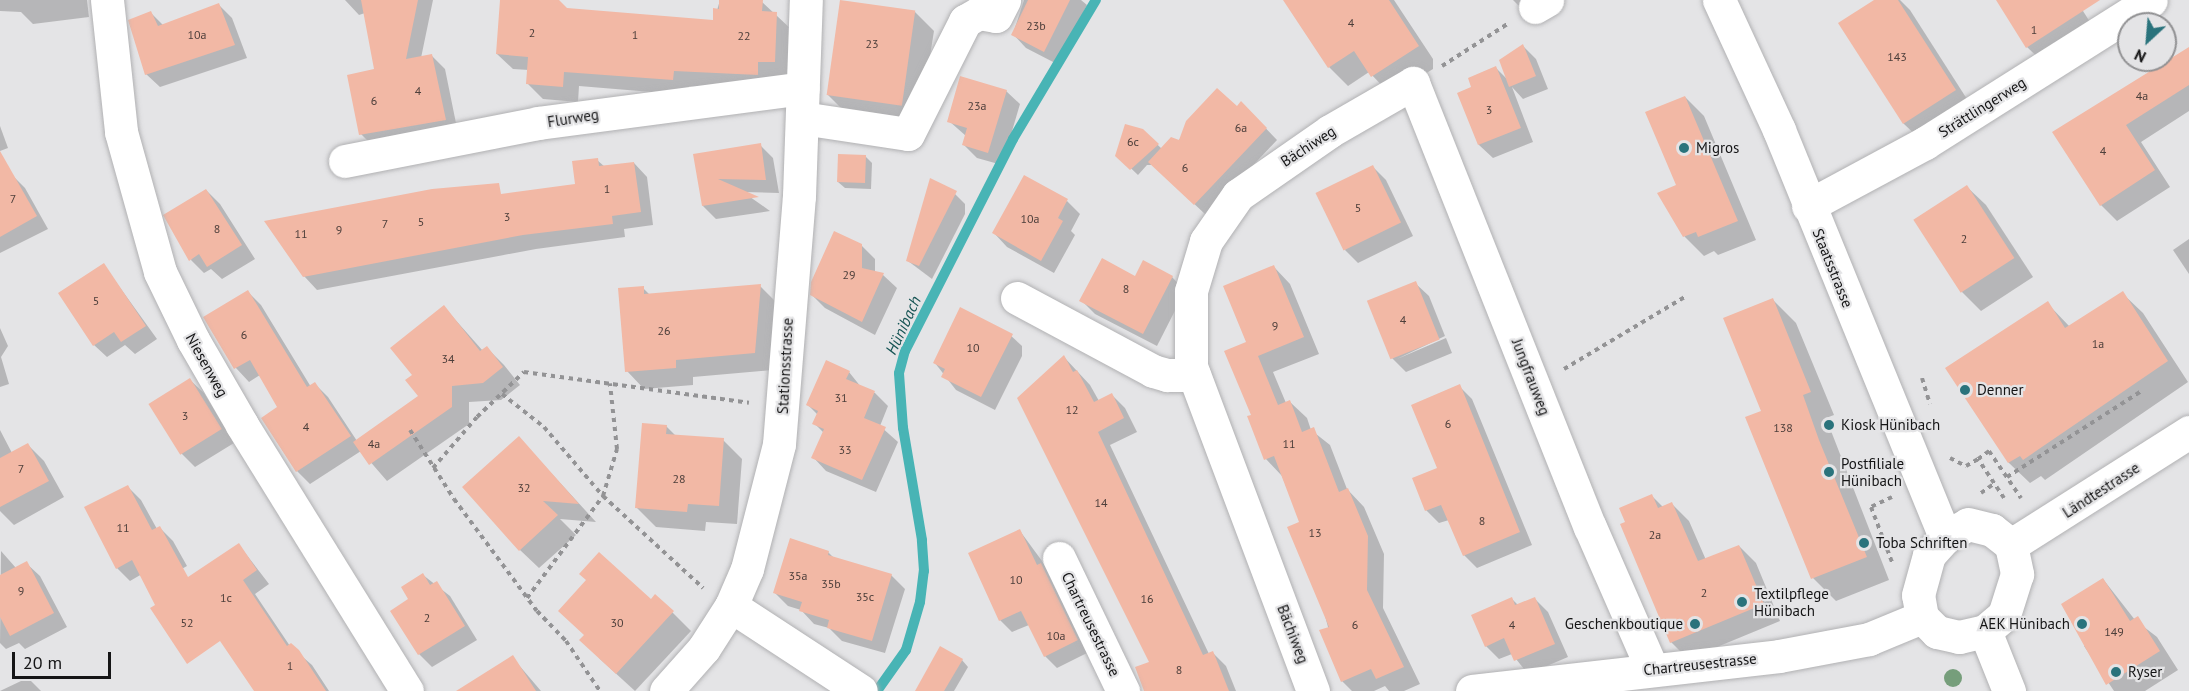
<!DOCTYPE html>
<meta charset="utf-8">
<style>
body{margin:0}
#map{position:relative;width:2189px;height:691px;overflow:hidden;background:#e4e4e6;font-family:"PT Sans",sans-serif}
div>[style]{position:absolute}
.shadow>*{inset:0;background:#0003}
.stream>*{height:10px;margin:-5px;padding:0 5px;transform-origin:5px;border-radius:5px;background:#48b4b5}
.building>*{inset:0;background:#f2b8a5;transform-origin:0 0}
.path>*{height:4px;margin-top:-2px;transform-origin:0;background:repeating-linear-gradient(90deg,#939395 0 4.5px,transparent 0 9px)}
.roads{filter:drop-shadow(0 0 2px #b1b1b3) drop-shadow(0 0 2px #b1b1b3)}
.minor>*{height:33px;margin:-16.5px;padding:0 16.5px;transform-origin:16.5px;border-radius:16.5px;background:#fff}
.major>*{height:33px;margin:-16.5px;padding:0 16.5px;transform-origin:16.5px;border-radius:16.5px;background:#fff}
.trees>*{width:18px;height:18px;margin:-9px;border-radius:50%;background:#769e7b}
.dots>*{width:16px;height:16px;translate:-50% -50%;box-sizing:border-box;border:3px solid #e4e4e6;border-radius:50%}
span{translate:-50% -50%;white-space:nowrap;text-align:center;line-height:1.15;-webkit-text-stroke:4.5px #e4e4e6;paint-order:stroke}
.number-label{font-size:12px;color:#4c3e3a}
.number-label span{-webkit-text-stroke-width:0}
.street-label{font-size:15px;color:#151516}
.poi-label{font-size:15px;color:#151516}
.left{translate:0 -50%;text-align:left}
.right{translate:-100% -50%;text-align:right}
.water-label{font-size:16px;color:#165454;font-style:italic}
.north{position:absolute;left:2117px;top:12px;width:60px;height:60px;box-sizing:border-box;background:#e4e4e6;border:2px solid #919193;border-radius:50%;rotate:206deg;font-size:16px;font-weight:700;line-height:24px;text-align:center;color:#151516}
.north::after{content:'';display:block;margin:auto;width:21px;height:27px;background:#2a737c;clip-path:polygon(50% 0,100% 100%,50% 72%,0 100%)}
.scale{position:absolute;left:12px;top:652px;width:99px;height:27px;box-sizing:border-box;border:3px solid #151516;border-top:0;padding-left:8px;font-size:18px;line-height:21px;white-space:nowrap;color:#151516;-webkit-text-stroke:4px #e4e4e6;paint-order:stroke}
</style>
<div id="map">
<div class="shadow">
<div style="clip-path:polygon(0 0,87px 0,89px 17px,33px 24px,21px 12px,0 11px)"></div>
<div style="clip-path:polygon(345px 0,433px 0,421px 58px,432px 56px,445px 69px,458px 133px,374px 147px,361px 134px,376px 70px,365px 13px,359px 15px)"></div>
<div style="clip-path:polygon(501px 0,557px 0,567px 10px,714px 21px,720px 0,762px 2px,791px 29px,790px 77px,773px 89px,689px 86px,688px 95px,579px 86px,578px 102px,543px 99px,528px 84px,529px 70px,513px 69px,497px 54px)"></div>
<div style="clip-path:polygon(1024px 0,1081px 0,1087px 5px,1057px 64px,1026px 48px,1013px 34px)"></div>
<div style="clip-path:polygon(1285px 0,1394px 0,1433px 59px,1433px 69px,1391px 95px,1369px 72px,1348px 86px,1329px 67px)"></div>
<div style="clip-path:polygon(1513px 0,1537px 0,1522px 9px)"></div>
<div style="clip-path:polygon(1877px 0,1900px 0,1910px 10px,1974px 110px,1923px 142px,1904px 124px,1840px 24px)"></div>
<div style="clip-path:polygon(1997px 0,2076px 0,2097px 33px,2046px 65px,2027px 47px)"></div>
<div style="clip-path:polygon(219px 5px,232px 18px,247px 58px,160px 87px,146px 74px,151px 13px,163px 25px)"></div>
<div style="clip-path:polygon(915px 12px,934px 31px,919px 125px,846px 113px,827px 94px)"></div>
<div style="clip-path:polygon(1523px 46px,1536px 59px,1548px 89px,1523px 99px,1512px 87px,1533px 142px,1493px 158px,1479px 145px,1459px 93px,1473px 87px,1496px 68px,1508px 80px)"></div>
<div style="clip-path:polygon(2189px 48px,2189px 111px,2141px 142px,2170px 187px,2117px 221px,2101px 205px,2054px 133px)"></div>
<div style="clip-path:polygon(1006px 91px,1020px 104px,1002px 165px,977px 158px,964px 145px,966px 136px,949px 121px)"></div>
<div style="clip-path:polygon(1685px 97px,1704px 116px,1756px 240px,1718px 255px,1714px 251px,1704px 256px,1685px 237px,1659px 194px,1678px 186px)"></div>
<div style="clip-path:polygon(1237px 108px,1252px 114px,1277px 140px,1206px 215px,1153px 165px,1147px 165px,1138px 175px,1117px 155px,1143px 131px,1162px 149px)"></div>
<div style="clip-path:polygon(0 126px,8px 148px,0 151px)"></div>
<div style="clip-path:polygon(760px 145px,773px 158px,779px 193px,743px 192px,770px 211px,716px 219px,703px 206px,695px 155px)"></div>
<div style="clip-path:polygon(865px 156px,872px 163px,871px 189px,845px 188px,838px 182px)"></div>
<div style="clip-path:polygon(597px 160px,605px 167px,634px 163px,647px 177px,653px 225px,624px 229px,625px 237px,536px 249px,317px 290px,304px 276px,577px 185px)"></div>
<div style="clip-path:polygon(1372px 166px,1386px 180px,1413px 236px,1358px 263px,1345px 250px)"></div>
<div style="clip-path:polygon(13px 176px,25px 188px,48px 229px,0 253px,0 183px)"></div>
<div style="clip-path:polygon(1967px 187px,1986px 205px,2033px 277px,1981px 311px,1962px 292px)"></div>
<div style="clip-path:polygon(206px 190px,220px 204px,255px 259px,222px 279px,211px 269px,204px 273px,191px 260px)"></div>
<div style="clip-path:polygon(951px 190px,965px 204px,965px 214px,932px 279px,908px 261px)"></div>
<div style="clip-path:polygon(1067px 201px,1080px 214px,1071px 231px,1075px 235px,1054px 273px,1007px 247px,994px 233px)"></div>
<div style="clip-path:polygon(2189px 239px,2189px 274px,2173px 250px)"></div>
<div style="clip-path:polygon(862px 246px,875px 259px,875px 273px,883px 275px,897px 288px,875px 335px,825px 308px,811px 294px)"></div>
<div style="clip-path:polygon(103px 264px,157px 339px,135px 354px,125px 345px,107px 357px,94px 345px)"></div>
<div style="clip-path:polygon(1274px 267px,1290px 284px,1319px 354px,1273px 372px,1286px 403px,1290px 402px,1307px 418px,1311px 430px,1330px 445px,1347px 489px,1364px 507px,1384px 554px,1383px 608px,1420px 684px,1404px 691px,1389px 691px,1385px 686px,1374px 691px,1352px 691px,1342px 681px,1301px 523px,1282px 476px,1266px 459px,1253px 416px,1248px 342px)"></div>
<div style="clip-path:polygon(1172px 277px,1185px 291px,1157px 346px,1095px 314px,1081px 300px)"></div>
<div style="clip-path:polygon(1415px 283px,1429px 296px,1445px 336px,1397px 359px,1446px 338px,1452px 353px,1406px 372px,1392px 358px)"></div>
<div style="clip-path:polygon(760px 286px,777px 303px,772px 370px,693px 377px,693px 385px,644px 389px,627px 371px,643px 288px,650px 295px)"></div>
<div style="clip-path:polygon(248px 292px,261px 305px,311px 387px,315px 384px,328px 397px,357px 441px,420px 397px,414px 375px,444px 307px,483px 351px,487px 348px,504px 365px,520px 385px,501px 400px,469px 402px,469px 424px,387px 481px,361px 451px,310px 484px,297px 471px,279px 408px,260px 375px,249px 382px,236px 368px,205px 318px)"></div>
<div style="clip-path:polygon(2122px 293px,2143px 313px,2188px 382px,2045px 480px,2041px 476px,2030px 483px,2009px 463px,1947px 368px,2047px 303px,2070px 327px)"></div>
<div style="clip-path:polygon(1772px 299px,1796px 323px,1834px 415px,1826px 418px,1889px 580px,1836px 601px,1813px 578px,1763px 411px)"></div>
<div style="clip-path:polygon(0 328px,8px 346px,1px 357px,9px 384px,0 387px)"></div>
<div style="clip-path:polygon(1008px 333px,1022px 346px,1022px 356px,995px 410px,956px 390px,935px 363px)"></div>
<div style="clip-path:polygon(1064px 357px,1090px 385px,1099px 401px,1112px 395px,1125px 408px,1137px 432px,1110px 445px,1209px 654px,1213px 653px,1226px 666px,1236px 691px,1146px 691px,1151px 663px)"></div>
<div style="clip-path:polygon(849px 372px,861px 387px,875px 393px,888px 406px,880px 426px,898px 442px,876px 492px,826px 471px,813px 457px,824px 433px,814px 423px,818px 415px,808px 405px)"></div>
<div style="clip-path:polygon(190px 380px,204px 393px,234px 443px,195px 467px,181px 453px)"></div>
<div style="clip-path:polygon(1459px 386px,1472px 399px,1532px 545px,1477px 568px,1464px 555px,1449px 520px,1439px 523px,1426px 510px)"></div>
<div style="clip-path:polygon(666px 426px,676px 436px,723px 440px,742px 459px,737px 524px,706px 522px,705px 531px,656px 527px,637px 508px)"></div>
<div style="clip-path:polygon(0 430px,12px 453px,28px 445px,44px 461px,64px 497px,14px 525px,0 511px)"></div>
<div style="clip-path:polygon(519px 438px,596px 522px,560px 519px,576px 535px,539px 568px,520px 550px)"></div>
<div style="clip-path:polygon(127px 486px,141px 500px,157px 529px,160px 528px,173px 541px,187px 566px,153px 585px,142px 574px,130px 581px,117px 568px)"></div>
<div style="clip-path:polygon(1652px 496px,1663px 507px,1672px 504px,1689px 521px,1706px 560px,1739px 546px,1756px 563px,1780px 621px,1688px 659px,1671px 642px,1627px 523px)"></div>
<div style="clip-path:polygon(1020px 531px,1053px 576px,1089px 652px,1057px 668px,1045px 656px,1029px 625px,1012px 632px,1000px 620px,970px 553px)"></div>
<div style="clip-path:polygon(239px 545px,269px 584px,255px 594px,290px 646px,312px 665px,329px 691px,255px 691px)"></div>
<div style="clip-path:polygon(1px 551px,16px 568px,26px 563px,40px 576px,67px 627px,25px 649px,19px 643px,6px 649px,0 643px)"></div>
<div style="clip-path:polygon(828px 552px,835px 559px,891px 575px,905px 589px,885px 653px,842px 641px,829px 628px,814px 624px,801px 610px,788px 606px,774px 592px)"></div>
<div style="clip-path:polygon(423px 575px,450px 596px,477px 640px,432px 667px,419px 654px,410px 600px)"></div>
<div style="clip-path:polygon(2103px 579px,2135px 620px,2157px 637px,2178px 670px,2145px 691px,2114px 691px,2084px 646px,2088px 644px)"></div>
<div style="clip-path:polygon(1512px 599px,1518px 605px,1535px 599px,1548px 612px,1568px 657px,1528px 674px,1512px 654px,1499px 659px,1486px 646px)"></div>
<div style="clip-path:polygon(651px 602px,672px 612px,691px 631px,635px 691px,600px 659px,585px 635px)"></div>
<div style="clip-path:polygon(512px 657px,541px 691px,459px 691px)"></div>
<div style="clip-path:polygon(962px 660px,968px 667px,954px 691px,916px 691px)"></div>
<div style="clip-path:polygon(21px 681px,31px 681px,41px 691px,0 691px)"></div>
</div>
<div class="stream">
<div style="left:877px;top:691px;width:50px;rotate:-54.7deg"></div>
<div style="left:906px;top:650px;width:50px;rotate:-73.7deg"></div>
<div style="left:920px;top:602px;width:31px;rotate:-83deg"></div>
<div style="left:924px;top:571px;width:31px;rotate:-94deg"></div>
<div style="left:922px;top:540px;width:114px;rotate:-99.6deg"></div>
<div style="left:903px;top:428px;width:55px;rotate:-94.2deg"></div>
<div style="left:899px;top:373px;width:23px;rotate:-75deg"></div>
<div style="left:905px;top:351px;width:238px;rotate:-63deg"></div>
<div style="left:1013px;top:139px;width:162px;rotate:-59.2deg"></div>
</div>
<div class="building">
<div style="clip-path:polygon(361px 0,418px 0,406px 59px,432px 54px,446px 120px,359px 135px,347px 75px,374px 69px)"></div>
<div style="clip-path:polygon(500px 0,559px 0,567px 8px,713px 20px,713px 8px,719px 9px,719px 0,763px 0,762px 11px,777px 12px,775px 62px,758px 62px,758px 75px,674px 71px,673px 80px,564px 72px,563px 87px,526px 84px,528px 57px,496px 54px)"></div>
<div style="left:840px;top:0;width:76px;height:96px;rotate:8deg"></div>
<div style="clip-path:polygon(1028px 0,1070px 0,1044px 52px,1011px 35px)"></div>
<div style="clip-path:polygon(1283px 0,1389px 0,1419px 46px,1371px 77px,1354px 51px,1328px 68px)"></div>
<div style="clip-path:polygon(1874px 0,1898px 0,1956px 90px,1903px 124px,1838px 23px)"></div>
<div style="clip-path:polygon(1996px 0,2100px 0,2026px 48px)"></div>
<div style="clip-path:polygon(219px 3px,235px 45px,145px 75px,128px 20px,151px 11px,158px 26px)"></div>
<div style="clip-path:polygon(1523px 44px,1536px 76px,1509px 87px,1499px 60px)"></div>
<div style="clip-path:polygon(2189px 47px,2189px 85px,2126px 125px,2155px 170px,2100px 206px,2052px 132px)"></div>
<div style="clip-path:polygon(1496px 66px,1521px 128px,1478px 145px,1457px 93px,1471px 87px,1468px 78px)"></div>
<div style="clip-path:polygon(960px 76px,1007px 90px,988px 153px,962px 145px,967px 128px,947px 122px)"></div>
<div style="clip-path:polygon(1217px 88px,1237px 106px,1241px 101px,1267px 128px,1194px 205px,1148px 162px,1171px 137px,1179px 140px,1186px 121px)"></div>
<div style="clip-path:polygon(1685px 96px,1738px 221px,1698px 237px,1696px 232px,1683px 237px,1657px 193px,1676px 185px,1645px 112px)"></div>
<div style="clip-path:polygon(1125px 124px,1143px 129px,1159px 144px,1130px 170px,1115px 156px)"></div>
<div style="clip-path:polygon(761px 143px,766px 180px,718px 179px,759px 197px,702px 206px,693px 154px)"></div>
<div style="clip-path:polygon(0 151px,37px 216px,0 237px)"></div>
<div style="left:838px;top:154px;width:28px;height:28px;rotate:2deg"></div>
<div style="clip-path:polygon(598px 158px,599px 166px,634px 162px,641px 212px,612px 216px,613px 224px,523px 235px,303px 277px,264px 221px,432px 189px,499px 183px,501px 194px,575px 184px,572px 161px)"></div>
<div style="left:1373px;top:165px;width:64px;height:64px;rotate:64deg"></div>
<div style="clip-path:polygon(1024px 175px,1068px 199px,1058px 218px,1063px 221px,1041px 261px,992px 233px)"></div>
<div style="clip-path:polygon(930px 178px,957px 191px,919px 266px,906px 261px)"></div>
<div style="left:1967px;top:185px;width:87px;height:64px;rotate:57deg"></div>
<div style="clip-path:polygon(206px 189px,242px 245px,207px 267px,199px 254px,189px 261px,163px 215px)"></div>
<div style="clip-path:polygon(834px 231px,862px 244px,862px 268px,884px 273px,862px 322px,810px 295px,811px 282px)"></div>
<div style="clip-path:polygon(1102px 258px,1135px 276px,1143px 260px,1173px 276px,1143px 334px,1079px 301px)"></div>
<div style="clip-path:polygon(104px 263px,146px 326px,121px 342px,114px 332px,93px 346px,58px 293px)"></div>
<div style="clip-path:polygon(1274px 265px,1304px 337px,1258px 356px,1278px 405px,1290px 400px,1302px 432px,1314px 427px,1339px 492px,1348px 488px,1368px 536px,1367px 590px,1404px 667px,1376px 679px,1371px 669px,1341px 682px,1319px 630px,1329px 627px,1287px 527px,1299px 522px,1274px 456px,1264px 460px,1247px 416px,1251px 415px,1224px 351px,1246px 342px,1223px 286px)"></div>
<div style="left:1416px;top:281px;width:63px;height:53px;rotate:68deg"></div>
<div style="clip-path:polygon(761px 284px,755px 353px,676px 360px,676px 368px,625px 372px,618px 288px,644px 286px,644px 294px)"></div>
<div style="clip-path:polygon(248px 290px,307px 387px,315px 382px,351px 436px,296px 472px,261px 418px,277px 407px,250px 360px,234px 369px,203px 317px)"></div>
<div style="clip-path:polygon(2123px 291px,2168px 361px,2023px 460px,2020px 456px,2008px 463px,1945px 368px,2048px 301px,2065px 328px)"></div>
<div style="clip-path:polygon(1773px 298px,1811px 392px,1803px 395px,1819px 440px,1867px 557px,1811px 579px,1745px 417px,1761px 411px,1723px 318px)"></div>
<div style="clip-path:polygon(444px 305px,480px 351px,487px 346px,503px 367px,483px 383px,452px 386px,452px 407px,369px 465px,353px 442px,418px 396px,405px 380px,412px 375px,390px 348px)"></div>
<div style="clip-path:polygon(960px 307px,1013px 334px,981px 397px,941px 377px,945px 369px,933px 363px)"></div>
<div style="clip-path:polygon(1064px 355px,1073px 372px,1077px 370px,1094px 402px,1112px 393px,1124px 418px,1098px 432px,1203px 655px,1213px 651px,1229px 691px,1144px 691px,1135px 667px,1149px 662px,1017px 398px)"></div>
<div style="clip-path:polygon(826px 360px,850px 371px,846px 379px,875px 391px,864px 418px,886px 427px,862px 480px,811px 458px,824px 429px,812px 424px,818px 411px,806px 405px)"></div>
<div style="left:190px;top:378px;width:60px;height:49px;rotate:58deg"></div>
<div style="clip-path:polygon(1460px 384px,1520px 532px,1463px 556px,1441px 505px,1425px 511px,1412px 478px,1437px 468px,1411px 405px)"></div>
<div style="clip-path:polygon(642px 423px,667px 425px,666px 434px,724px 438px,719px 506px,688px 504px,687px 512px,635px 508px)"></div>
<div style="clip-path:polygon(519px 436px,579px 504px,543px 501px,558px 515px,519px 551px,462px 487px)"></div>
<div style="clip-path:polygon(28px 443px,49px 481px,0 507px,0 458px)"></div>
<div style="clip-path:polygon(128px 485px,152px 530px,160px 526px,188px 577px,239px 543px,257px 570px,243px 580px,287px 646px,291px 643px,299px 650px,326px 691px,254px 691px,220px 641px,187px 664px,150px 608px,155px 605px,132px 560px,116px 569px,84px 507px)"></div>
<div style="clip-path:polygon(1652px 494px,1658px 508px,1672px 502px,1698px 561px,1739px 545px,1764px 604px,1670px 643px,1620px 524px,1625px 522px,1619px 508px)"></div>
<div style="clip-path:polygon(1020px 529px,1037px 565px,1041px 563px,1078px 640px,1044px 657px,1021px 611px,999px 621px,968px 553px)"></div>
<div style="clip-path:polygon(790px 538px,829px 551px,828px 555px,892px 574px,872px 641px,827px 628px,829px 620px,799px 611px,802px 602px,773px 593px)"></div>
<div style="clip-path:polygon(599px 552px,651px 599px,655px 594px,674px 611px,616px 674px,579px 640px,584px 635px,558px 611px,586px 580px,579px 574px)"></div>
<div style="clip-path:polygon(27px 561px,54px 613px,10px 636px,0 617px,0 575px)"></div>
<div style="clip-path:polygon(423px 573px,430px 585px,437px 581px,465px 626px,418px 655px,390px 611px,408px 599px,401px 587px)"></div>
<div style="clip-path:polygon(2103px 578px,2130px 621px,2138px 616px,2160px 651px,2106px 685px,2061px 604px)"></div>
<div style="clip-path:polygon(1512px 597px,1515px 605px,1535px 597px,1555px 644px,1514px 661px,1504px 638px,1485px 647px,1471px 615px)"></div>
<div style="clip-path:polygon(940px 646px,963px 659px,944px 691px,915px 691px)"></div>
<div style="clip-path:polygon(513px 655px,536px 691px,456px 691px)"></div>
</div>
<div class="path">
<div style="left:1442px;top:66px;width:80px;rotate:-32.7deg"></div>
<div style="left:1564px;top:369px;width:141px;rotate:-30.8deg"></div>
<div style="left:1922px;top:378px;width:27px;rotate:73deg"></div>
<div style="left:502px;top:394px;width:53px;rotate:38.2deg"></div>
<div style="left:544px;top:427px;width:91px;rotate:49.5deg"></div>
<div style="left:603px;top:496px;width:136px;rotate:42.6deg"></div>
<div style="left:410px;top:430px;width:82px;rotate:57.5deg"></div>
<div style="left:454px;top:499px;width:139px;rotate:53.5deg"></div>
<div style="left:537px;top:611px;width:42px;rotate:46deg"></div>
<div style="left:566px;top:641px;width:60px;rotate:55.8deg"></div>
<div style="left:1950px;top:458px;width:18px;rotate:27deg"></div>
<div style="left:1966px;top:466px;width:14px;rotate:-30deg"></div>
<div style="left:433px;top:468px;width:67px;rotate:-49.2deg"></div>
<div style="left:477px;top:417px;width:65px;rotate:-43.8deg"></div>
<div style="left:524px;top:372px;width:227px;rotate:7.8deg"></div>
<div style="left:2007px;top:477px;width:161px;rotate:-32.6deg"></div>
<div style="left:1981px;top:493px;width:17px;rotate:-36deg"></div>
<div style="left:1892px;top:497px;width:23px;rotate:155deg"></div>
<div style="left:1871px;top:507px;width:59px;rotate:69.1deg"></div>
<div style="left:2004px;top:498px;width:47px;rotate:-123.7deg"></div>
<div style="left:1978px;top:459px;width:14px;rotate:-36deg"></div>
<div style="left:1989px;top:451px;width:57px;rotate:55.8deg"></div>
<div style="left:527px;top:598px;width:127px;rotate:-53.3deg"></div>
<div style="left:603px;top:496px;width:49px;rotate:-73.4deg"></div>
<div style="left:617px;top:449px;width:66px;rotate:-96.1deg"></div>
</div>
<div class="roads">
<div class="minor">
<div style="left:107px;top:0;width:133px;rotate:83.9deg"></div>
<div style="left:121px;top:132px;width:145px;rotate:74.4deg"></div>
<div style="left:160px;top:272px;width:76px;rotate:64.1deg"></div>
<div style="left:193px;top:340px;width:98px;rotate:60deg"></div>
<div style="left:242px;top:425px;width:313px;rotate:58.2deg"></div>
<div style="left:1535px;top:7px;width:14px;rotate:-30deg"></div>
<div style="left:802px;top:118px;width:107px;rotate:8.6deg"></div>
<div style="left:908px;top:134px;width:127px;rotate:-63.2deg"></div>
<div style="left:965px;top:21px;width:16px;rotate:-30deg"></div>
<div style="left:979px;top:13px;width:17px;rotate:10deg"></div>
<div style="left:996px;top:16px;width:18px;rotate:-63deg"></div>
<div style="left:345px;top:161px;width:197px;rotate:-11.1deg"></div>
<div style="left:538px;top:123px;width:267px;rotate:-7.5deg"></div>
<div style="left:1808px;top:206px;width:133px;rotate:-28.3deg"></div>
<div style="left:1925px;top:143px;width:267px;rotate:-32.3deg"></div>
<div style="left:1017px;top:298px;width:154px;rotate:28.2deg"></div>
<div style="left:1153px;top:371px;width:15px;rotate:16deg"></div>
<div style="left:1167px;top:375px;width:27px"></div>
<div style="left:2011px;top:545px;width:211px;rotate:-32.4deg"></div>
<div style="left:1059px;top:558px;width:148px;rotate:64.3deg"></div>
<div style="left:731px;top:606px;width:155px;rotate:33.2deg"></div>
<div style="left:666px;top:691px;width:57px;rotate:-48.5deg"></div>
<div style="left:704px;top:648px;width:50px;rotate:-57.3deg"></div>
<div style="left:731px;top:606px;width:40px;rotate:-66.6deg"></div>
<div style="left:747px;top:569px;width:129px;rotate:-75.6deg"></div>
<div style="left:779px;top:444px;width:249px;rotate:-85.4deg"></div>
<div style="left:799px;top:196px;width:196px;rotate:-88deg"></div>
<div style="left:1313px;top:691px;width:346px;rotate:-110.6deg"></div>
<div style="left:1191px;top:367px;width:76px;rotate:-90deg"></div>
<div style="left:1191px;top:291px;width:52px;rotate:-73.3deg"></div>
<div style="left:1206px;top:241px;width:56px;rotate:-55.2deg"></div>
<div style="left:1238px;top:195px;width:112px;rotate:-34.8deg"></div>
<div style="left:1330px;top:131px;width:96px;rotate:-30deg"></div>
<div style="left:1413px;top:83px;width:478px;rotate:68.3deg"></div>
<div style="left:1590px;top:527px;width:155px;rotate:66.4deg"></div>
<div style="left:1472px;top:691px;width:309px;rotate:-6.5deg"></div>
<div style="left:1779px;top:656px;width:92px;rotate:-10.7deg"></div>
<div style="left:1869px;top:639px;width:57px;rotate:-22.5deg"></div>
</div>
<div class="major">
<div style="left:1719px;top:0;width:143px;rotate:65.2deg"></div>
<div style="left:1779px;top:130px;width:440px;rotate:67.8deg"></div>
<div style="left:1968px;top:524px;width:25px;rotate:14deg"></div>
<div style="left:1992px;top:530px;width:24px;rotate:38deg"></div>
<div style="left:2011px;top:545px;width:30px;rotate:78deg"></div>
<div style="left:2017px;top:574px;width:43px;rotate:107.6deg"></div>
<div style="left:2004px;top:615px;width:25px;rotate:140deg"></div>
<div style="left:1985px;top:631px;width:27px;rotate:167deg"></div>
<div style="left:1959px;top:637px;width:23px;rotate:-167deg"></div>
<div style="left:1937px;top:632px;width:21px;rotate:-135deg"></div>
<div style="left:1922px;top:617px;width:22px;rotate:-100deg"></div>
<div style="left:1918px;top:595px;width:41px;rotate:-74.6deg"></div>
<div style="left:1929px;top:555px;width:24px;rotate:-48deg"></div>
<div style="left:1945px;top:537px;width:26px;rotate:-29deg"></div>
<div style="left:1985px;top:631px;width:65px;rotate:68.2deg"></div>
</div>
</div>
<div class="trees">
<div style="left:1953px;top:678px"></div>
</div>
<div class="dots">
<div style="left:1684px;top:148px;background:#2a737c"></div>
<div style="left:1965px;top:390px;background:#2a737c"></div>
<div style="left:1829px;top:425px;background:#2a737c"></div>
<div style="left:1829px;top:472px;background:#2a737c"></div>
<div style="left:1864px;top:543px;background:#2a737c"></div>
<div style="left:1742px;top:602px;background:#2a737c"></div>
<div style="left:1695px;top:624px;background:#2a737c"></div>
<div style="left:2082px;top:624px;background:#2a737c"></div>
<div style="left:2116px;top:672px;background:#2a737c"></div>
</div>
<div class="number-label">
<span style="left:1351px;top:23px">4</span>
<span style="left:1036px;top:26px">23b</span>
<span style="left:2034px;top:30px">1</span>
<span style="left:532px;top:33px">2</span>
<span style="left:197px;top:35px">10a</span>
<span style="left:635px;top:35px">1</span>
<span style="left:744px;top:36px">22</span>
<span style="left:872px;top:44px">23</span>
<span style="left:1897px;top:57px">143</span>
<span style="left:418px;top:91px">4</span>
<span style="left:2142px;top:96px">4a</span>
<span style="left:374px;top:101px">6</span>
<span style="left:977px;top:106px">23a</span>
<span style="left:1489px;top:110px">3</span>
<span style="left:1241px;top:128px">6a</span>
<span style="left:1133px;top:142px">6c</span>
<span style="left:2103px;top:151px">4</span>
<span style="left:1185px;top:168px">6</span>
<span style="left:607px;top:189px">1</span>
<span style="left:13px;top:199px">7</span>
<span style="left:1358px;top:208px">5</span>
<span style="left:507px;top:217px">3</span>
<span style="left:1030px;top:219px">10a</span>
<span style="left:421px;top:222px">5</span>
<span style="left:385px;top:224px">7</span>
<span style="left:217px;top:229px">8</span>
<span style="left:339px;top:230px">9</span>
<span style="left:301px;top:234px">11</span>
<span style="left:1964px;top:239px">2</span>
<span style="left:849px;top:275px">29</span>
<span style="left:1126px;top:289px">8</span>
<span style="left:96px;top:301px">5</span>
<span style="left:1403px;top:320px">4</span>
<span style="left:1275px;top:326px">9</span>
<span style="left:664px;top:331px">26</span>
<span style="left:244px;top:335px">6</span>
<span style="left:2098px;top:344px">1a</span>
<span style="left:973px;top:348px">10</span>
<span style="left:448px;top:359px">34</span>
<span style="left:841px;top:398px">31</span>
<span style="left:1072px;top:410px">12</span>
<span style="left:185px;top:416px">3</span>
<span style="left:1448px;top:424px">6</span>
<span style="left:306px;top:427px">4</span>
<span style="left:1783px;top:428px">138</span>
<span style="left:374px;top:444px">4a</span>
<span style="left:1289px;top:444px">11</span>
<span style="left:845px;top:450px">33</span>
<span style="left:21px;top:469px">7</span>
<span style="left:679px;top:479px">28</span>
<span style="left:524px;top:488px">32</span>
<span style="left:1101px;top:503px">14</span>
<span style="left:1482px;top:521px">8</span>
<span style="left:123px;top:528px">11</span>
<span style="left:1315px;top:533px">13</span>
<span style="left:1655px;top:535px">2a</span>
<span style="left:798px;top:576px">35a</span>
<span style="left:1016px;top:580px">10</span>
<span style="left:831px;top:584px">35b</span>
<span style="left:21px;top:591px">9</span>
<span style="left:1704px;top:593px">2</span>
<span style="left:865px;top:597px">35c</span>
<span style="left:226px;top:598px">1c</span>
<span style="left:1147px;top:599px">16</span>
<span style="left:427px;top:618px">2</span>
<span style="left:187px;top:623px">52</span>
<span style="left:617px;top:623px">30</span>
<span style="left:1355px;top:625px">6</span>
<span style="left:1512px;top:625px">4</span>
<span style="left:2114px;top:632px">149</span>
<span style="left:1056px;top:636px">10a</span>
<span style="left:290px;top:666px">1</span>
<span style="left:1179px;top:670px">8</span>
</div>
<div class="street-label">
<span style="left:1982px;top:107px;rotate:-32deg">Strättlingerweg</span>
<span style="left:573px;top:118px;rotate:-9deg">Flurweg</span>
<span style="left:1308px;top:146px;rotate:-33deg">Bächiweg</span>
<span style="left:1833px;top:268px;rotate:68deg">Staatsstrasse</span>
<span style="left:207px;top:365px;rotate:61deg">Niesenweg</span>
<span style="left:785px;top:366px;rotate:-87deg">Stationsstrasse</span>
<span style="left:1531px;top:377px;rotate:69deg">Jungfrauweg</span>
<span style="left:2101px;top:490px;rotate:-33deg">Ländtestrasse</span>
<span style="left:1091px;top:624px;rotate:64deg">Chartreusestrasse</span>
<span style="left:1293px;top:634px;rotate:69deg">Bächiweg</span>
<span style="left:1700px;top:664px;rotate:-6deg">Chartreusestrasse</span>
</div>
<div class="poi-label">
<span class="left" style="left:1696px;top:148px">Migros</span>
<span class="left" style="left:1977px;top:390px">Denner</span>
<span class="left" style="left:1841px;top:425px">Kiosk Hünibach</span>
<span class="left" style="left:1841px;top:472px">Postfiliale<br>Hünibach</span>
<span class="left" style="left:1876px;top:543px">Toba Schriften</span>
<span class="left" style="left:1754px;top:602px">Textilpflege<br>Hünibach</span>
<span class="right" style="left:1683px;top:624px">Geschenkboutique</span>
<span class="right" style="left:2070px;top:624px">AEK Hünibach</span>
<span class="left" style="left:2128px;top:672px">Ryser</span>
</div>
<div class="water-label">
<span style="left:903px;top:325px;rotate:-65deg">Hünibach</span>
</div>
<div class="north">N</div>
<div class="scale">20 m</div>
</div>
